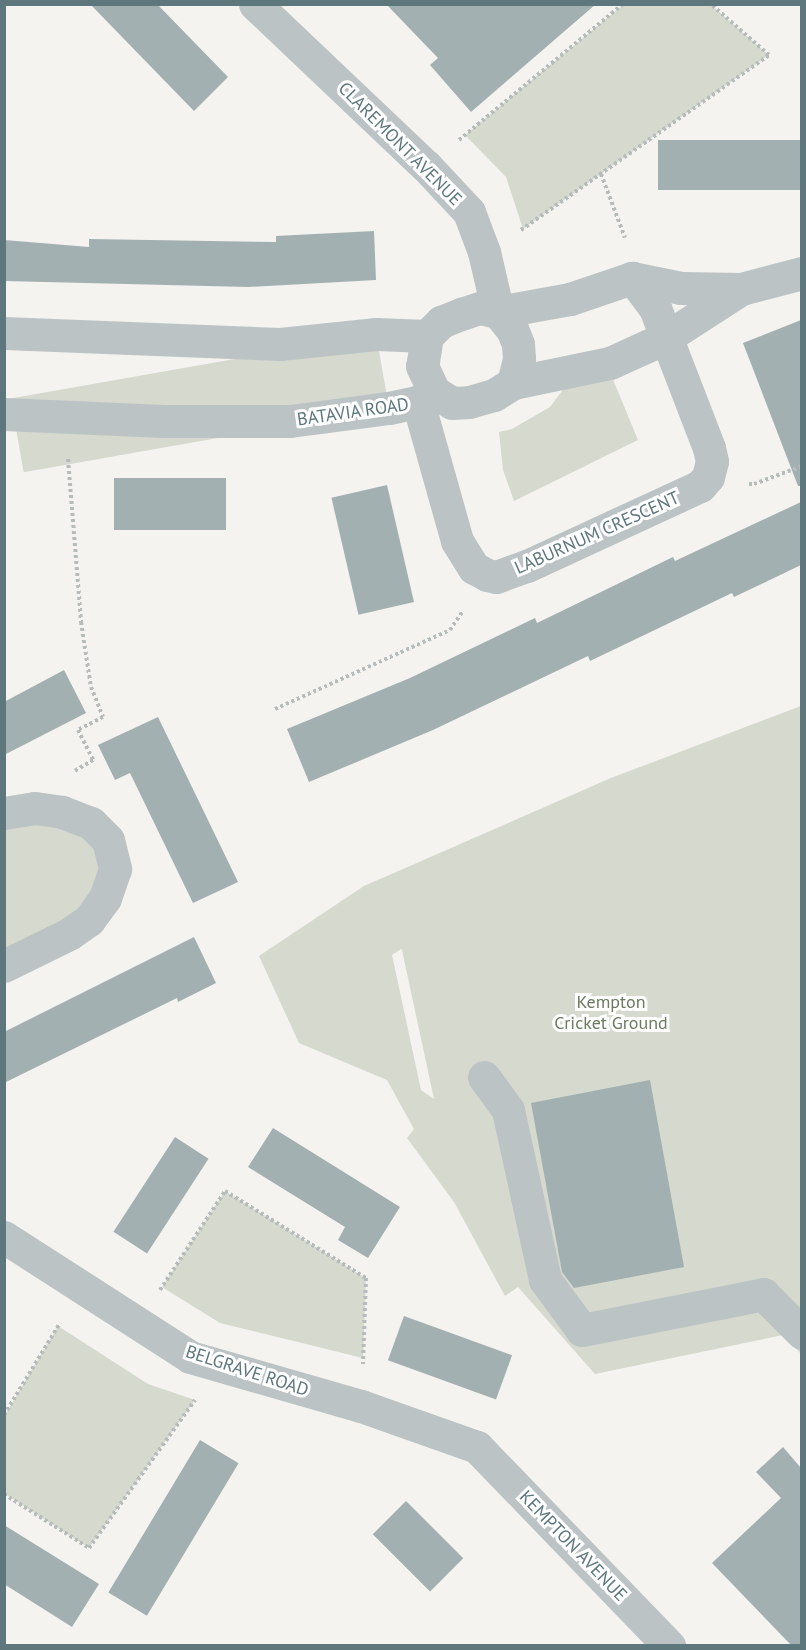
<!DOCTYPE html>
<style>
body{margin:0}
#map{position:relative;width:806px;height:1650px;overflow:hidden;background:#f4f3ef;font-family:"PT Sans",sans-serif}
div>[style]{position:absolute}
.green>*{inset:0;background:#d5d9ce;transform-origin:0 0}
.building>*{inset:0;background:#a3b0b2;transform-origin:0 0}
.path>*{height:4px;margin-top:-2px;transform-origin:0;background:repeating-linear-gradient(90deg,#b6bbbc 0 3px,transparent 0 6px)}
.minor>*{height:33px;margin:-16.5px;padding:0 16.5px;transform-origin:16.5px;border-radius:16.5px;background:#bcc3c5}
span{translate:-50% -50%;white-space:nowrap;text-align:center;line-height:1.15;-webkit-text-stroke:6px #fff;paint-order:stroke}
.street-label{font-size:18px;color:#5d777d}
.park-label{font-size:18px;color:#6b7a60}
.frame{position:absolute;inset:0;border:6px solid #5d777d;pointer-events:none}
</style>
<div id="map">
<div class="green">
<div style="clip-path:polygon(623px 5px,711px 5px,769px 55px,523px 229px,506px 177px,465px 135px)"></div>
<div style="left:376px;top:334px;width:75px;height:371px;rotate:80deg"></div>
<div style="clip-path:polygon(612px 377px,638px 440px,514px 501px,503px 470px,499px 432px,512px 429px,550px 407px,565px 387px)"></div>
<div style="clip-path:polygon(evenodd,801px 706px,801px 1354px,783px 1335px,595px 1374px,518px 1287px,505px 1296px,454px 1202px,407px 1138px,414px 1129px,387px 1080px,299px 1043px,259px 956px,364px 886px,611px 778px,801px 706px,401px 949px,402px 950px,434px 1099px,421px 1090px,392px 955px,401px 949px)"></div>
<div style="clip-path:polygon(5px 813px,91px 823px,105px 898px,5px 966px)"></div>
<div style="clip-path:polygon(225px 1191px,366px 1278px,363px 1358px,220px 1323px,162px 1287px)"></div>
<div style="clip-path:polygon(58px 1326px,148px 1384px,195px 1400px,89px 1548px,5px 1494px,5px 1415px)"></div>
</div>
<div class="building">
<div style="clip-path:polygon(90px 4px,157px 4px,228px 77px,194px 111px)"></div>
<div style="clip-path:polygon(386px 4px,596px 4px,471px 112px,430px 65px,438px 58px)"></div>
<div style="left:801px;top:140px;width:50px;height:143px;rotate:90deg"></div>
<div style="clip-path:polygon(374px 231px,376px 280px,248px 287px,4px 281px,4px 240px,89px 247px,89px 239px,276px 242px,276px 236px)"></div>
<div style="clip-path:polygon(801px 320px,801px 486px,798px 486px,743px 343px)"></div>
<div style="left:114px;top:478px;width:112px;height:52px"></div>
<div style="left:387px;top:485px;width:120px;height:57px;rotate:77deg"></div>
<div style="clip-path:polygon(801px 502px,801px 565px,734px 597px,732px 593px,590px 661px,588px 656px,433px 730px,309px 782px,287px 729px,410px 678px,535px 618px,537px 623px,673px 557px,675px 561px)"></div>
<div style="clip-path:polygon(64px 670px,86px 713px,4px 755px,4px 702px)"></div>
<div style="clip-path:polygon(158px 717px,238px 882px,193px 903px,130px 773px,115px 780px,98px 745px)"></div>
<div style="clip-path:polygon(194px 937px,216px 983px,178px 1002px,177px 998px,4px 1083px,4px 1032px)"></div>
<div style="clip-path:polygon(650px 1080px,684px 1267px,574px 1288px,562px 1272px,531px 1103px)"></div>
<div style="clip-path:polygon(273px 1128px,400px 1207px,368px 1258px,338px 1240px,345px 1227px,248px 1167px)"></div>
<div style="left:175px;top:1137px;width:40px;height:113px;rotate:33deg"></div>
<div style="left:404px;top:1316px;width:115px;height:47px;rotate:20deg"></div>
<div style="left:200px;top:1440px;width:45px;height:178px;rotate:31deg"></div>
<div style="clip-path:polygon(783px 1447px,801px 1468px,801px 1646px,792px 1646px,712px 1563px,781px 1498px,756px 1472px)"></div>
<div style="left:406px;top:1501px;width:81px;height:47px;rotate:45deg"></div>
<div style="clip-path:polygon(4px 1525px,99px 1584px,72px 1627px,4px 1584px)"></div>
</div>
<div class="path">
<div style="left:459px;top:140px;width:213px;rotate:-39.7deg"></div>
<div style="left:601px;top:174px;width:68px;rotate:69.4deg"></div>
<div style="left:521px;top:230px;width:304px;rotate:-35.2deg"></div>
<div style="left:769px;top:55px;width:77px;rotate:-138.7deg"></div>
<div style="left:68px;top:459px;width:164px;rotate:85.4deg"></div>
<div style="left:81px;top:622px;width:66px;rotate:81.3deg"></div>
<div style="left:91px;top:687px;width:32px;rotate:68deg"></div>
<div style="left:103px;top:717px;width:28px;rotate:153deg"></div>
<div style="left:78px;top:730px;width:34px;rotate:63deg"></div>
<div style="left:93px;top:760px;width:21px;rotate:149deg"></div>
<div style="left:749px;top:484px;width:5px"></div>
<div style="left:754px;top:484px;width:51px;rotate:-20.6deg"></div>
<div style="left:275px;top:709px;width:192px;rotate:-24.3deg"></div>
<div style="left:450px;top:630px;width:23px;rotate:-56deg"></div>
<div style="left:160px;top:1290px;width:118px;rotate:-56.7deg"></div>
<div style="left:225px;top:1191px;width:166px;rotate:31.7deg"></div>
<div style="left:366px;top:1278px;width:86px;rotate:92deg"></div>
<div style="left:4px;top:1415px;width:108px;rotate:-58.7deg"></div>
<div style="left:4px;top:1494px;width:101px;rotate:32.4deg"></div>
<div style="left:89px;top:1548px;width:182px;rotate:-54.4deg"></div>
</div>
<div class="minor">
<div style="left:255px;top:4px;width:236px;rotate:43.5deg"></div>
<div style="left:426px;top:166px;width:63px;rotate:46.9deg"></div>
<div style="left:469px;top:212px;width:43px;rotate:69.4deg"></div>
<div style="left:484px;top:252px;width:62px;rotate:76.9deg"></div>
<div style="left:498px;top:312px;width:22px;rotate:51deg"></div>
<div style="left:512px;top:329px;width:16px;rotate:68deg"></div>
<div style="left:518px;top:344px;width:15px;rotate:86deg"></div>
<div style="left:519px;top:359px;width:25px;rotate:104deg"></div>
<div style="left:4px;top:333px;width:276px;rotate:2.3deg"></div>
<div style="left:280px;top:344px;width:97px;rotate:-5.9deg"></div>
<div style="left:376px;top:334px;width:51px;rotate:2.2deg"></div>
<div style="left:427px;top:336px;width:20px;rotate:-45deg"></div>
<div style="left:441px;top:322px;width:22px;rotate:-22deg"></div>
<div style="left:461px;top:314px;width:20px;rotate:-18deg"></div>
<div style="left:480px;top:308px;width:18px;rotate:13deg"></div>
<div style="left:498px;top:312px;width:73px;rotate:-10.2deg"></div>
<div style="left:570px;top:299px;width:65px;rotate:-18.7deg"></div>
<div style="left:632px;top:278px;width:50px;rotate:11.5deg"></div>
<div style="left:681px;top:288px;width:60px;rotate:1deg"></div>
<div style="left:741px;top:289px;width:63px;rotate:-14.7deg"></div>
<div style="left:427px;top:336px;width:30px;rotate:99deg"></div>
<div style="left:422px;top:366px;width:29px;rotate:65deg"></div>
<div style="left:434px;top:392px;width:21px;rotate:31deg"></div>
<div style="left:452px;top:403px;width:17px;rotate:-3deg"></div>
<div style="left:469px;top:402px;width:26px;rotate:-16deg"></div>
<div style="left:494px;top:395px;width:22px;rotate:-32deg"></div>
<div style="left:513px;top:383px;width:99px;rotate:-11.7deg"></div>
<div style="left:610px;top:363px;width:63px;rotate:-24.5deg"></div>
<div style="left:667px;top:337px;width:88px;rotate:-33deg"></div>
<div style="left:418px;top:402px;width:144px;rotate:74.3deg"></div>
<div style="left:457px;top:541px;width:32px;rotate:58deg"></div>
<div style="left:474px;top:568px;width:15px;rotate:28deg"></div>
<div style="left:487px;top:575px;width:9px;rotate:13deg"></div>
<div style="left:496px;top:577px;width:33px;rotate:-20deg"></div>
<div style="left:527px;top:566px;width:191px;rotate:-24.8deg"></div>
<div style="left:700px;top:486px;width:12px;rotate:-48deg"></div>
<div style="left:708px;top:477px;width:16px;rotate:-76deg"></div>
<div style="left:712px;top:461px;width:13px;rotate:-103deg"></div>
<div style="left:709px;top:448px;width:150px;rotate:-111.1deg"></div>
<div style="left:655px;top:308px;width:38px;rotate:-127deg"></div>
<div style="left:4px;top:414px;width:160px;rotate:2.5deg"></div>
<div style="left:164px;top:421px;width:126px"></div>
<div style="left:290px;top:421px;width:100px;rotate:-7.5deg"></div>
<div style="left:389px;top:408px;width:30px;rotate:-12deg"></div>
<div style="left:418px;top:402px;width:19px;rotate:-32deg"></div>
<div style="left:4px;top:813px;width:31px;rotate:-9deg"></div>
<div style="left:35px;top:808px;width:27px;rotate:8deg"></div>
<div style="left:62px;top:812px;width:31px;rotate:21deg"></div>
<div style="left:91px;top:823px;width:24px;rotate:45deg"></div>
<div style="left:108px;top:840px;width:30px;rotate:76deg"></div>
<div style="left:115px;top:869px;width:31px;rotate:109deg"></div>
<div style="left:105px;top:898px;width:27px;rotate:126deg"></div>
<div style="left:89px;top:920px;width:24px;rotate:145deg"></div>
<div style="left:69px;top:934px;width:72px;rotate:153.8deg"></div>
<div style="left:484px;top:1077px;width:41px;rotate:54deg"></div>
<div style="left:508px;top:1110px;width:174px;rotate:77.7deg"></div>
<div style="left:545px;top:1280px;width:62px;rotate:53.5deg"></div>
<div style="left:582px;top:1330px;width:185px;rotate:-11.2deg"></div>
<div style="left:763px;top:1294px;width:55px;rotate:45deg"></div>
<div style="left:4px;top:1237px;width:221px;rotate:32.8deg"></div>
<div style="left:190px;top:1357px;width:178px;rotate:16deg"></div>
<div style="left:361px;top:1406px;width:123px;rotate:19.5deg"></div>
<div style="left:477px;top:1447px;width:277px;rotate:46deg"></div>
</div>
<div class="street-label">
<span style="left:400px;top:144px;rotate:45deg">CLAREMONT AVENUE</span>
<span style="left:353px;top:412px;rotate:-8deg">BATAVIA ROAD</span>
<span style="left:597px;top:533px;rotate:-24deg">LABURNUM CRESCENT</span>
<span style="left:247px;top:1371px;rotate:18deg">BELGRAVE ROAD</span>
<span style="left:573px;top:1546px;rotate:46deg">KEMPTON AVENUE</span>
</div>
<div class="park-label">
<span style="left:611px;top:1013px">Kempton<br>Cricket Ground</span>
</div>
<div class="frame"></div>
</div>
